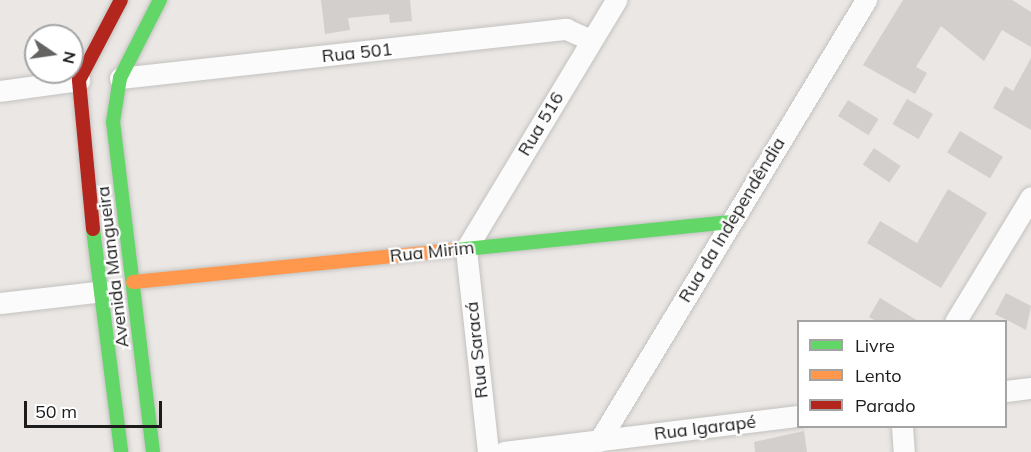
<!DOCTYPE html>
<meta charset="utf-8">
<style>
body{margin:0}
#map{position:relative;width:1031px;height:452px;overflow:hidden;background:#eae7e4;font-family:Mulish,sans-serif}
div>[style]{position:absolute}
.building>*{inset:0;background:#d2cfcd;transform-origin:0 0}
.roads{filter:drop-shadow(0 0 2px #c3c2c0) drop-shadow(0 0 2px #c3c2c0)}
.street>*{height:21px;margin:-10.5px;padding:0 10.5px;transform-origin:10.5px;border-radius:10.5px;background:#fcfbfb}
.fast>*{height:14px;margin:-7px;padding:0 7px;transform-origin:7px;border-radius:7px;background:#63d668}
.slow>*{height:14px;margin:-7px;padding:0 7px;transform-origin:7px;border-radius:7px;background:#ff974d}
.jam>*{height:14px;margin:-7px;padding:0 7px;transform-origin:7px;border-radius:7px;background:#b3261e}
span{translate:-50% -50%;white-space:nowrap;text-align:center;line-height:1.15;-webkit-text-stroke:4.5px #fff;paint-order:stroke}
.street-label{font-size:18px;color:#1c1c1c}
.legend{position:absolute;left:797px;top:320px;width:210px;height:108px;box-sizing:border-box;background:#fff;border:2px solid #a4a4a4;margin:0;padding:8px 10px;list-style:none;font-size:18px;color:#1c1c1c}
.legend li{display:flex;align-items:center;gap:12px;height:30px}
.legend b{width:30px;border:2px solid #a4a4a4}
.north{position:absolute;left:24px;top:24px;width:60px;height:60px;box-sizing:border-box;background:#fff;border:2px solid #a4a4a4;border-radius:50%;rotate:103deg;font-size:16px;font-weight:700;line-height:24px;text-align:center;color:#1c1c1c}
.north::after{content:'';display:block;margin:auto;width:21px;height:27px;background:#646362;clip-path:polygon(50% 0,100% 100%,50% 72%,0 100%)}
.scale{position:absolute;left:24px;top:401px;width:138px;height:27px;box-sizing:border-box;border:3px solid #1c1c1c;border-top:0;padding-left:8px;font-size:18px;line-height:21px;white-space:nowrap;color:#1c1c1c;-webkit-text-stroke:4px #fff;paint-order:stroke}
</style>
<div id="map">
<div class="building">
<div style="clip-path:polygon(321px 0,410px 0,412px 21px,390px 23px,389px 14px,348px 18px,350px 30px,325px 34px)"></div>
<div style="clip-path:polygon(903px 0,1012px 0,1031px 12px,1031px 47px,1002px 30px,984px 61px,941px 26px,916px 67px,927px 73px,915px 94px,863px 65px)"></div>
<div style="clip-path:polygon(1031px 58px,1031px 130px,993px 108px,1005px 86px,1013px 91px)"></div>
<div style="left:907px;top:99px;width:30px;height:29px;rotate:30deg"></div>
<div style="left:848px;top:100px;width:36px;height:19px;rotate:32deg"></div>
<div style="left:960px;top:131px;width:50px;height:25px;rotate:31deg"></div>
<div style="left:874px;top:148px;width:32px;height:20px;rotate:34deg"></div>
<div style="clip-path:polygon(948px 189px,987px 213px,941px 288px,867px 243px,880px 221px,917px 243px)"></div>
<div style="clip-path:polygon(1006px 293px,1031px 306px,1026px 330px,995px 314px)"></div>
<div style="clip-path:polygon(880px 298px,918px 321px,876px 321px,869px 317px)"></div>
<div style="clip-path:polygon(804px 431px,807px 452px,755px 452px,754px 442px)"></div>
</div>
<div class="roads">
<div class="street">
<div style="left:120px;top:78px;width:449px;rotate:-6.3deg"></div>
<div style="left:566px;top:29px;width:27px;rotate:24deg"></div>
<div style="left:0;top:91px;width:80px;rotate:-7.9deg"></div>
<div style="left:0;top:303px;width:104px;rotate:-6.6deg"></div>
<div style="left:955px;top:322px;width:146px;rotate:-58.7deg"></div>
<div style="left:1006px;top:391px;width:25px;rotate:-7deg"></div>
<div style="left:902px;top:426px;width:26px;rotate:86deg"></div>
<div style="left:599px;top:441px;width:516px;rotate:-58.81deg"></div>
<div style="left:488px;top:452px;width:204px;rotate:-96.2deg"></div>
<div style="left:466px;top:249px;width:291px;rotate:-58.9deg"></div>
<div style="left:504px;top:452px;width:296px;rotate:-7deg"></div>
</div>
<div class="fast">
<div style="left:93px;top:229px;width:225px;rotate:82.8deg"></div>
<div style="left:455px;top:250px;width:277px;rotate:-5.8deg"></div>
<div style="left:153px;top:452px;width:332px;rotate:-96.9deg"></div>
<div style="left:113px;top:122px;width:45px;rotate:-81deg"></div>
<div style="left:120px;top:78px;width:88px;rotate:-62.9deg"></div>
</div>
<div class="slow">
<div style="left:133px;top:282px;width:324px;rotate:-5.7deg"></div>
</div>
<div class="jam">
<div style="left:93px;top:229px;width:150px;rotate:-95.4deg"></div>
<div style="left:79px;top:80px;width:90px;rotate:-62.3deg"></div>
</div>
</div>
<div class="street-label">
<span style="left:357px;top:53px;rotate:-6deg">Rua 501</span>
<span style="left:541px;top:124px;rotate:-59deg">Rua 516</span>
<span style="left:732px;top:220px;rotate:-59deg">Rua da Independêndia</span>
<span style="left:432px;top:252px;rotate:-6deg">Rua Mirim</span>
<span style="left:113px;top:267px;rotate:-97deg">Avenida Mangueira</span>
<span style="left:477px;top:350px;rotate:-96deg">Rua Saracá</span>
<span style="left:705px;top:428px;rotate:-7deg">Rua Igarapé</span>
</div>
<ul class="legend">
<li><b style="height:8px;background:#63d668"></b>Livre</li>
<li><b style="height:8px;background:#ff974d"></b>Lento</li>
<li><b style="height:8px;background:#b3261e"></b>Parado</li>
</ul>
<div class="north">N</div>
<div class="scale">50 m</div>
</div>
